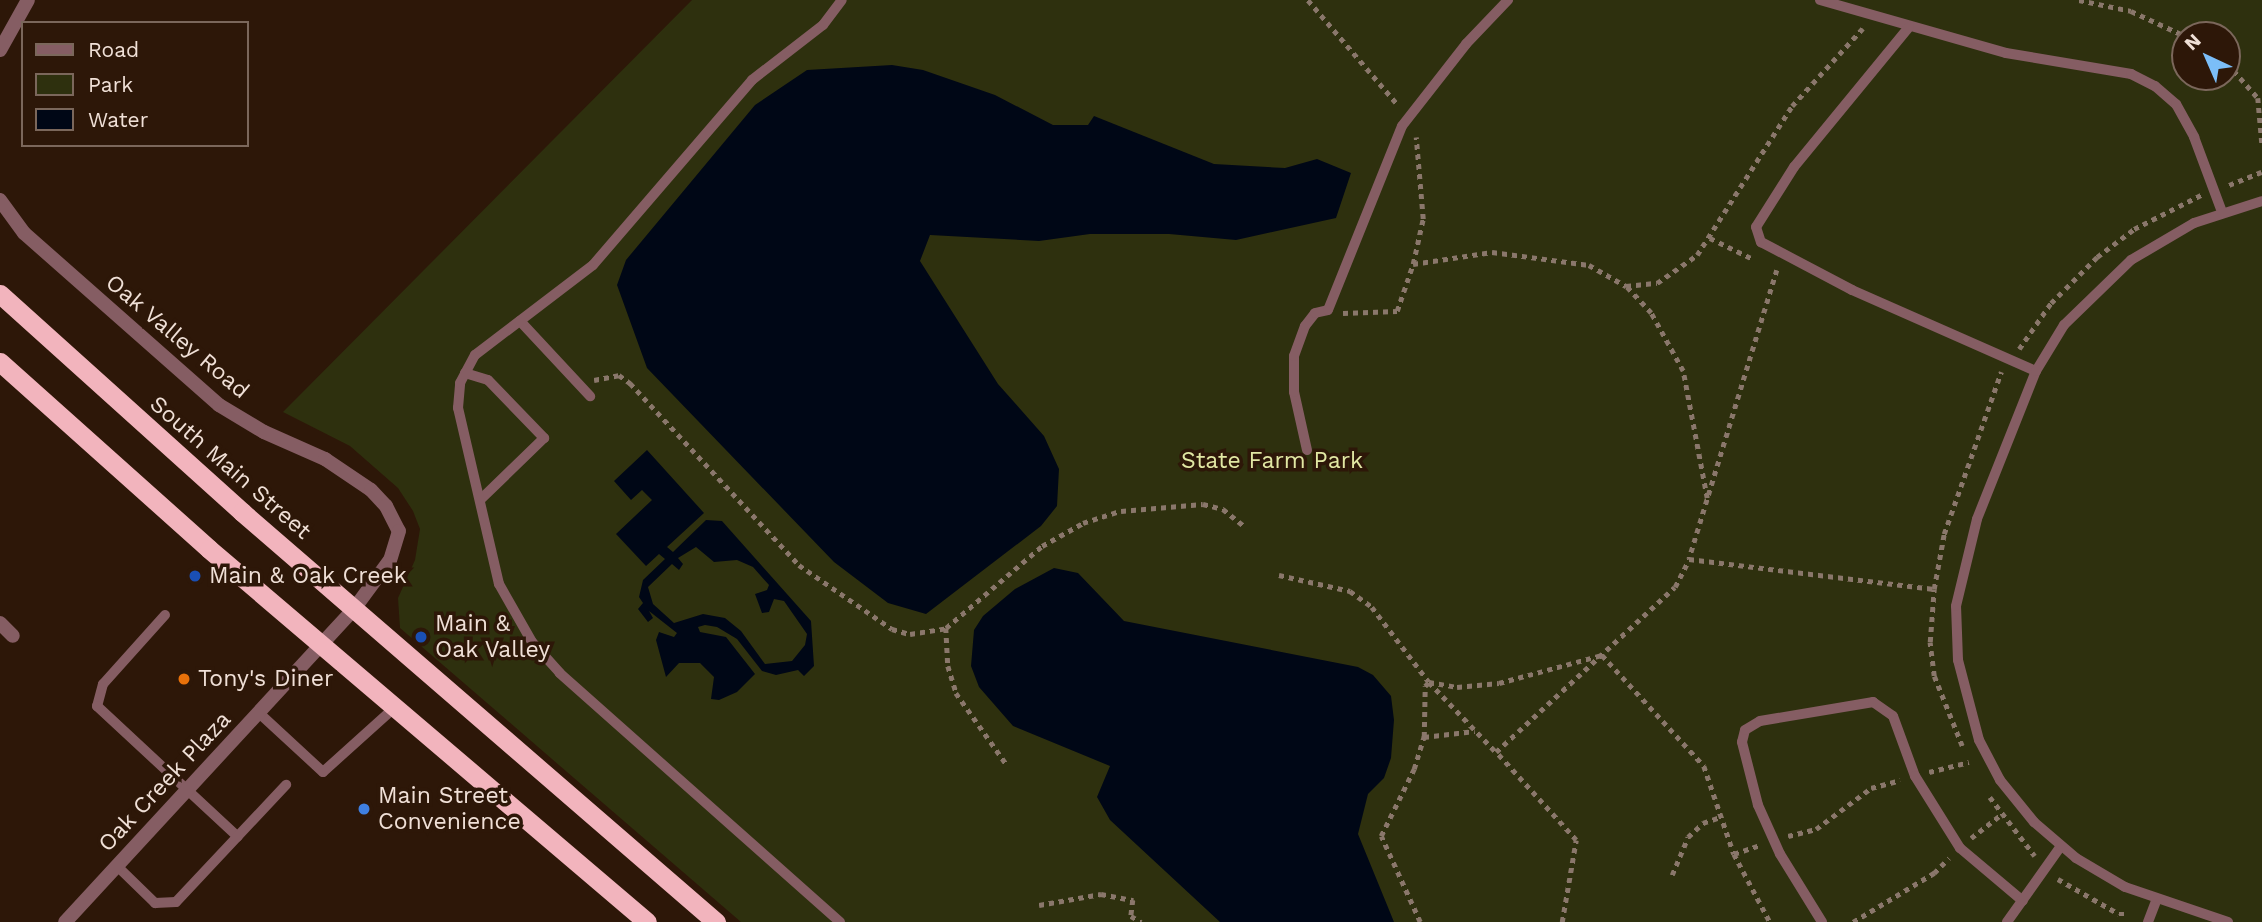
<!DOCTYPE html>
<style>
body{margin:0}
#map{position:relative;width:2262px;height:922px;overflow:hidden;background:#2d1708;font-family:"Work Sans",sans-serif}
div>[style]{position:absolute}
.green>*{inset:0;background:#2e300e}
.water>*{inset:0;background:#000716}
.path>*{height:4.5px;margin-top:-2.25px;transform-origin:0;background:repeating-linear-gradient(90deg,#8a776b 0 5px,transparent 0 10px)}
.service>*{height:10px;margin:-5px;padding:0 5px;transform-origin:5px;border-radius:5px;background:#855d63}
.minor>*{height:14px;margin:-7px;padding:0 7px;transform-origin:7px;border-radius:7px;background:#855d63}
.trunk>*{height:19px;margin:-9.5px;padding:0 9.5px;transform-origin:9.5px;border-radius:9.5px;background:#f2b4bd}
.dots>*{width:19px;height:19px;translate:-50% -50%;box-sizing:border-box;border:4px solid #2d1708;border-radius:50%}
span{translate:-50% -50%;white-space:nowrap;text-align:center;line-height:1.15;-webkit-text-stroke:7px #2d1708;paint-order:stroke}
.street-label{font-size:23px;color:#f0e0d7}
.park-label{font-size:23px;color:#e1e7a3}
.poi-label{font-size:23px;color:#f0e0d7}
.left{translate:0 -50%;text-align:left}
.legend{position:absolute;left:21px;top:21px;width:228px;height:126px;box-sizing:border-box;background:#2d1708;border:2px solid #7b675b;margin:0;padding:9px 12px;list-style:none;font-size:21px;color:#f0e0d7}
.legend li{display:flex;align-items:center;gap:14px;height:35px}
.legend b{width:35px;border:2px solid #7b675b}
.north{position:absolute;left:2171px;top:21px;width:70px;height:70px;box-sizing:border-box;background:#2d1708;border:2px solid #7b675b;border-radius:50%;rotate:316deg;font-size:19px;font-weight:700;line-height:28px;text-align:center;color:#f0e0d7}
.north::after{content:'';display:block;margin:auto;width:24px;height:32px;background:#7bbef8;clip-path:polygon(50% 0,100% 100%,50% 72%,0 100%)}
</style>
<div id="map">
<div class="green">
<div style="clip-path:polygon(evenodd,692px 0,2262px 0,2262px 922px,741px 922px,400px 628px,398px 598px,415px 560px,420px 529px,413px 511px,398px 488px,350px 446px,283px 412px,692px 0,2185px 35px,2227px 35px,2227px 77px,2185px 77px,2185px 35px)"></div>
</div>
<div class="water">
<div style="clip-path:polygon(892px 65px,923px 70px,995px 95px,1053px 125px,1088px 125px,1094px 116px,1214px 164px,1285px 168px,1317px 159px,1351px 173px,1336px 218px,1236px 240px,1169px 234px,1090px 234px,1039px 241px,930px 235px,920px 261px,998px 384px,1044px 436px,1059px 469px,1057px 506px,1041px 526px,926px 614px,888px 603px,834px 562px,647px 368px,617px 285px,626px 260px,755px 105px,807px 70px)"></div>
<div style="clip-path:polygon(evenodd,647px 450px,704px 513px,667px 547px,673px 552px,706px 520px,722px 521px,811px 621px,814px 666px,804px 676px,798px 670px,776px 675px,762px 671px,737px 639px,717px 627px,705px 625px,698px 627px,700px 632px,726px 637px,755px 674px,737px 692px,719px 700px,711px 699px,714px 677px,700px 663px,679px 663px,666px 677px,656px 640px,659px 632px,674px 637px,677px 633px,649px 611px,653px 618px,648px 622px,638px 609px,643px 603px,639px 597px,643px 580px,665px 559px,659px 554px,646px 566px,616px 534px,652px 500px,642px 490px,631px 500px,614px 481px,647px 450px,696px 547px,714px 562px,737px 560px,753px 567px,769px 585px,767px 590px,755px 594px,762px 613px,769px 612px,774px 599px,784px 601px,807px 634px,805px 645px,792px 661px,765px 664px,741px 631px,725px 618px,703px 614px,674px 623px,653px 604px,648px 587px,672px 564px,679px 570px,683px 564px,678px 558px,696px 547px)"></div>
<div style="clip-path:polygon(1054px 568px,1078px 573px,1124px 621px,1358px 667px,1373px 675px,1391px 696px,1394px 720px,1391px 758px,1384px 778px,1368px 794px,1358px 834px,1394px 922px,1220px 922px,1110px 820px,1097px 797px,1110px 766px,1013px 726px,979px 687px,971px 666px,974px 630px,983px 616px,1015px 589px)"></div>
</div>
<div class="path">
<div style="left:1308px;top:0;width:138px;rotate:49.4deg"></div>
<div style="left:2079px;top:0;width:53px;rotate:11.9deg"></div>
<div style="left:2131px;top:11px;width:60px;rotate:24.8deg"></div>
<div style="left:2227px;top:63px;width:47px;rotate:48.5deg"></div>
<div style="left:2258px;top:98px;width:45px;rotate:84.9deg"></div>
<div style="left:2229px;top:185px;width:35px;rotate:-22deg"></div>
<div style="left:1710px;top:238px;width:48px;rotate:26deg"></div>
<div style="left:1413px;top:264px;width:46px;rotate:-77.5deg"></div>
<div style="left:1423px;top:219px;width:82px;rotate:-94.9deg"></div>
<div style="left:1777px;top:270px;width:302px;rotate:106.9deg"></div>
<div style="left:1689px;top:559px;width:247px;rotate:7deg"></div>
<div style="left:1343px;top:313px;width:54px;rotate:-2.1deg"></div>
<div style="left:1397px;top:311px;width:50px;rotate:-71.2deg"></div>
<div style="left:1413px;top:264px;width:80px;rotate:-8.6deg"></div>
<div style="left:1492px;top:252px;width:98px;rotate:7.6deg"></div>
<div style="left:1589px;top:265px;width:43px;rotate:29.6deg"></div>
<div style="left:2019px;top:349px;width:56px;rotate:-55.2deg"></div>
<div style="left:2051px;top:303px;width:65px;rotate:-45deg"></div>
<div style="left:2097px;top:257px;width:46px;rotate:-37.1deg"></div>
<div style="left:2134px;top:229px;width:75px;rotate:-26.9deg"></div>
<div style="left:594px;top:380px;width:25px;rotate:-11deg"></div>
<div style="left:619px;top:375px;width:14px;rotate:36deg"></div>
<div style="left:630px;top:383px;width:248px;rotate:47.1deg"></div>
<div style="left:799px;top:565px;width:113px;rotate:34.5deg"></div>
<div style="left:892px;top:629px;width:19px;rotate:16deg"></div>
<div style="left:910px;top:634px;width:36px;rotate:-9deg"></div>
<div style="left:946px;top:628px;width:126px;rotate:-40.5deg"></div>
<div style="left:1042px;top:546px;width:47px;rotate:-29.3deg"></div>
<div style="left:1083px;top:523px;width:40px;rotate:-18deg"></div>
<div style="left:1121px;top:511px;width:82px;rotate:-4.9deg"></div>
<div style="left:1203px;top:504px;width:21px;rotate:14deg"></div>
<div style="left:1223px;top:509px;width:28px;rotate:39deg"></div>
<div style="left:1707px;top:498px;width:129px;rotate:-100.7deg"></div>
<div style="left:1683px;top:371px;width:66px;rotate:-118.9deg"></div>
<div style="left:1651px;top:313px;width:37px;rotate:-133deg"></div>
<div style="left:1626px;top:286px;width:31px;rotate:-6deg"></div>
<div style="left:1657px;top:283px;width:49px;rotate:-35deg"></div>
<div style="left:1697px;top:255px;width:177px;rotate:-57.5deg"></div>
<div style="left:1792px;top:106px;width:105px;rotate:-47.7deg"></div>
<div style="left:1279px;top:575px;width:73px;rotate:12.7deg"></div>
<div style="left:1350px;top:591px;width:27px;rotate:36deg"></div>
<div style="left:1372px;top:607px;width:94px;rotate:52.8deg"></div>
<div style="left:1429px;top:682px;width:28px;rotate:10deg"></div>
<div style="left:1457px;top:687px;width:42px;rotate:-5.4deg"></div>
<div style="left:1499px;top:683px;width:107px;rotate:-15.2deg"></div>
<div style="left:1602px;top:655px;width:151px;rotate:47.4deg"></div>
<div style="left:1704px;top:766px;width:93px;rotate:71.2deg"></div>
<div style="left:1734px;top:854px;width:77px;rotate:62.1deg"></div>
<div style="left:946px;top:628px;width:38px;rotate:87deg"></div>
<div style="left:948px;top:666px;width:28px;rotate:73deg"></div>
<div style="left:956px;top:693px;width:88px;rotate:54.7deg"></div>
<div style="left:1424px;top:737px;width:51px;rotate:-6.7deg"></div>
<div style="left:1962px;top:746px;width:75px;rotate:-111.8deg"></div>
<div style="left:1934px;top:676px;width:34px;rotate:-97deg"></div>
<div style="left:1930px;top:642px;width:53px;rotate:-85.7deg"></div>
<div style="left:1934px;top:589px;width:56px;rotate:-79.7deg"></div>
<div style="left:1944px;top:534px;width:172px;rotate:-70.6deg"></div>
<div style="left:1929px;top:772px;width:41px;rotate:-14deg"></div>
<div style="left:1990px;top:797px;width:74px;rotate:52.7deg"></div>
<div style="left:1788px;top:836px;width:29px;rotate:-14deg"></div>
<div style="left:1816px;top:829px;width:69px;rotate:-36.7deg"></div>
<div style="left:1871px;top:788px;width:30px;rotate:-15deg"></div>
<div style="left:1971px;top:838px;width:37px;rotate:-38deg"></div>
<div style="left:1734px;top:854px;width:28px;rotate:-19deg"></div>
<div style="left:1672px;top:875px;width:41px;rotate:-67.2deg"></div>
<div style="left:1688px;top:837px;width:21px;rotate:-43deg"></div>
<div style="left:1703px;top:823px;width:18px;rotate:-19deg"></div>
<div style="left:2058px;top:879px;width:70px;rotate:29.8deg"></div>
<div style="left:2119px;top:914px;width:9px"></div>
<div style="left:1039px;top:905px;width:63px;rotate:-10.1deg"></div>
<div style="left:1101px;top:894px;width:33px;rotate:11deg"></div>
<div style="left:1133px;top:900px;width:16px;rotate:97deg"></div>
<div style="left:1131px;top:916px;width:12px;rotate:31deg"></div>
<div style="left:1420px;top:922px;width:94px;rotate:-114.4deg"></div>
<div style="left:1381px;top:836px;width:75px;rotate:-63.8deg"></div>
<div style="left:1414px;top:769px;width:34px;rotate:-73deg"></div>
<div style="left:1424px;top:737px;width:51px;rotate:-88.9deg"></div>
<div style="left:1425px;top:686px;width:6px;rotate:-45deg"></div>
<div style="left:1429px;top:682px;width:97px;rotate:46.3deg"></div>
<div style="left:1562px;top:922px;width:83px;rotate:-80.3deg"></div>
<div style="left:1576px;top:840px;width:119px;rotate:-132.3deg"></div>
<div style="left:1496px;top:752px;width:243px;rotate:-42.7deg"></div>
<div style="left:1675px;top:587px;width:31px;rotate:-63deg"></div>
<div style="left:1853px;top:922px;width:95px;rotate:-31.2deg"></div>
<div style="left:1934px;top:873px;width:21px;rotate:-45deg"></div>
</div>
<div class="service">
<div style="left:1820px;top:0;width:193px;rotate:15.9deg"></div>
<div style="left:2006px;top:53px;width:127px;rotate:9.5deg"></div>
<div style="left:2131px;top:74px;width:27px;rotate:27deg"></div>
<div style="left:2155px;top:86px;width:28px;rotate:41deg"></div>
<div style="left:2176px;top:104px;width:38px;rotate:61deg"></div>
<div style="left:2194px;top:137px;width:80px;rotate:69.5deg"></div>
<div style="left:1909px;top:27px;width:181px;rotate:129.4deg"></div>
<div style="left:1794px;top:167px;width:71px;rotate:122.3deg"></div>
<div style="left:1756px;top:227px;width:16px;rotate:72deg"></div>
<div style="left:1761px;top:242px;width:103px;rotate:27.8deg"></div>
<div style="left:1852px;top:290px;width:201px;rotate:23.8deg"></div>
<div style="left:520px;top:321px;width:103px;rotate:47deg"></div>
<div style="left:465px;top:373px;width:24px;rotate:17deg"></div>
<div style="left:488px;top:380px;width:81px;rotate:46deg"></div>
<div style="left:544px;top:438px;width:88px;rotate:135.9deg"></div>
<div style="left:1307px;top:450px;width:59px;rotate:-102.6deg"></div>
<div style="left:1294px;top:392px;width:36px;rotate:-90deg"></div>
<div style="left:1294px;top:356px;width:32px;rotate:-70deg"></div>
<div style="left:1305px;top:326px;width:16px;rotate:-52deg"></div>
<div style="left:1315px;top:313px;width:13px;rotate:-13deg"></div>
<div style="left:1328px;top:310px;width:198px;rotate:-68.1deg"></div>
<div style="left:1402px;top:126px;width:104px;rotate:-52deg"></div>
<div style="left:1466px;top:44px;width:61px;rotate:-46.3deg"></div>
<div style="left:165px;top:615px;width:93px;rotate:131.9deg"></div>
<div style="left:103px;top:684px;width:23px;rotate:105deg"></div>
<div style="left:97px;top:706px;width:192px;rotate:42.9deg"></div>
<div style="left:259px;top:713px;width:87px;rotate:42.7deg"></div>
<div style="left:323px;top:772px;width:96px;rotate:-42deg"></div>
<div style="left:118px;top:867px;width:52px;rotate:44.2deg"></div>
<div style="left:155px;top:903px;width:21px;rotate:-3deg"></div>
<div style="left:176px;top:902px;width:161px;rotate:-46.8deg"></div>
<div style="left:840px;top:922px;width:375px;rotate:-138.4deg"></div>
<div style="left:560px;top:673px;width:42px;rotate:-132.1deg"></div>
<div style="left:532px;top:642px;width:67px;rotate:-119.6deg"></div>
<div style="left:499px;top:584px;width:181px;rotate:-103.1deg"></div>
<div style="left:458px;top:408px;width:25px;rotate:-85deg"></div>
<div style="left:460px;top:383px;width:32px;rotate:-62deg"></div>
<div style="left:475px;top:355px;width:148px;rotate:-37.3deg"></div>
<div style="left:593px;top:265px;width:244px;rotate:-49.3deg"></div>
<div style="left:752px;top:80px;width:90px;rotate:-37.8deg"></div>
<div style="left:823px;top:25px;width:31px;rotate:-53deg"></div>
<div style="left:1822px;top:922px;width:80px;rotate:-121.7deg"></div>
<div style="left:1780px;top:854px;width:54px;rotate:-114.2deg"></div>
<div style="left:1758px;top:805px;width:65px;rotate:-104.3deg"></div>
<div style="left:1742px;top:742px;width:12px;rotate:-76deg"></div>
<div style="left:1745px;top:730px;width:17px;rotate:-31deg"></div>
<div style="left:1760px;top:721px;width:115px;rotate:-9.5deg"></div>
<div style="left:1873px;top:702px;width:24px;rotate:35deg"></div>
<div style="left:1893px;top:716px;width:64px;rotate:69.9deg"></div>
<div style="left:1915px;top:776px;width:85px;rotate:58deg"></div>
<div style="left:1960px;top:848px;width:82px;rotate:40.1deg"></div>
<div style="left:2007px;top:922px;width:93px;rotate:-54.6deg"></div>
<div style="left:2148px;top:922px;width:25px;rotate:-69deg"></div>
<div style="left:2228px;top:922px;width:109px;rotate:-161.2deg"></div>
<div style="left:2125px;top:887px;width:57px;rotate:-149.4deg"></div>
<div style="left:2076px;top:858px;width:55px;rotate:-139.4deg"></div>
<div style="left:2034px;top:822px;width:54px;rotate:-129deg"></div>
<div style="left:2000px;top:780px;width:45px;rotate:-117.7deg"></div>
<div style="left:1979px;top:740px;width:83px;rotate:-104.7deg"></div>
<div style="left:1958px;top:660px;width:54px;rotate:-92.1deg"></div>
<div style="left:1956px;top:606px;width:89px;rotate:-76.4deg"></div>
<div style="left:1977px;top:519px;width:159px;rotate:-68.3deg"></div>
<div style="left:2036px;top:371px;width:54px;rotate:-58.7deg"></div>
<div style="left:2064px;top:325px;width:93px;rotate:-44.1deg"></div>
<div style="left:2131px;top:260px;width:73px;rotate:-30.4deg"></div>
<div style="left:2194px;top:223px;width:71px;rotate:-17.9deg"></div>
</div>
<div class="minor">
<div style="left:0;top:50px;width:57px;rotate:-60.8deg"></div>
<div style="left:0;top:200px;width:41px;rotate:54deg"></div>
<div style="left:24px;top:233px;width:260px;rotate:41.4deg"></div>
<div style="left:219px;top:405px;width:52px;rotate:31deg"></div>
<div style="left:264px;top:432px;width:67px;rotate:23.9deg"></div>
<div style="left:325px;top:459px;width:55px;rotate:34deg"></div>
<div style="left:371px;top:490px;width:22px;rotate:47deg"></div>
<div style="left:386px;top:506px;width:28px;rotate:63deg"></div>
<div style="left:399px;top:531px;width:30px;rotate:107deg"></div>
<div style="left:390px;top:560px;width:61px;rotate:126.3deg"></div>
<div style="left:354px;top:609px;width:426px;rotate:132.7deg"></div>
<div style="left:0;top:623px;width:18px;rotate:45deg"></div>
</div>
<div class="trunk">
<div style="left:0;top:294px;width:326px;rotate:42deg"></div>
<div style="left:242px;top:512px;width:627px;rotate:40.86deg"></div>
<div style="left:0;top:362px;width:280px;rotate:41.8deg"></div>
<div style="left:209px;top:549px;width:575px;rotate:40.42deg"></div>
</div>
<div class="dots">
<div style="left:195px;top:576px;background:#1a4fb4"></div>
<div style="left:421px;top:637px;background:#1a4fb4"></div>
<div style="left:184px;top:679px;background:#e8710a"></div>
<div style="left:364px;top:809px;background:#3f7fe0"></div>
</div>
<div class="street-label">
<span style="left:177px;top:337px;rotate:40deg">Oak Valley Road</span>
<span style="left:230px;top:468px;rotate:41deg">South Main Street</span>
<span style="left:165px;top:782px;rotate:-47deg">Oak Creek Plaza</span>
</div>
<div class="park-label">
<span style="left:1272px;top:461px">State Farm Park</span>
</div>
<div class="poi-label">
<span class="left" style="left:209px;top:576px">Main &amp; Oak Creek</span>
<span class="left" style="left:435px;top:637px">Main &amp;<br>Oak Valley</span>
<span class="left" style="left:198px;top:679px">Tony's Diner</span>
<span class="left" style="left:378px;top:809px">Main Street<br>Convenience</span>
</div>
<ul class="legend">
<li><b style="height:9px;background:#855d63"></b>Road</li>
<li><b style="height:19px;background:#2e300e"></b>Park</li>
<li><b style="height:19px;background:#000716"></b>Water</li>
</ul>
<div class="north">N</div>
</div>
